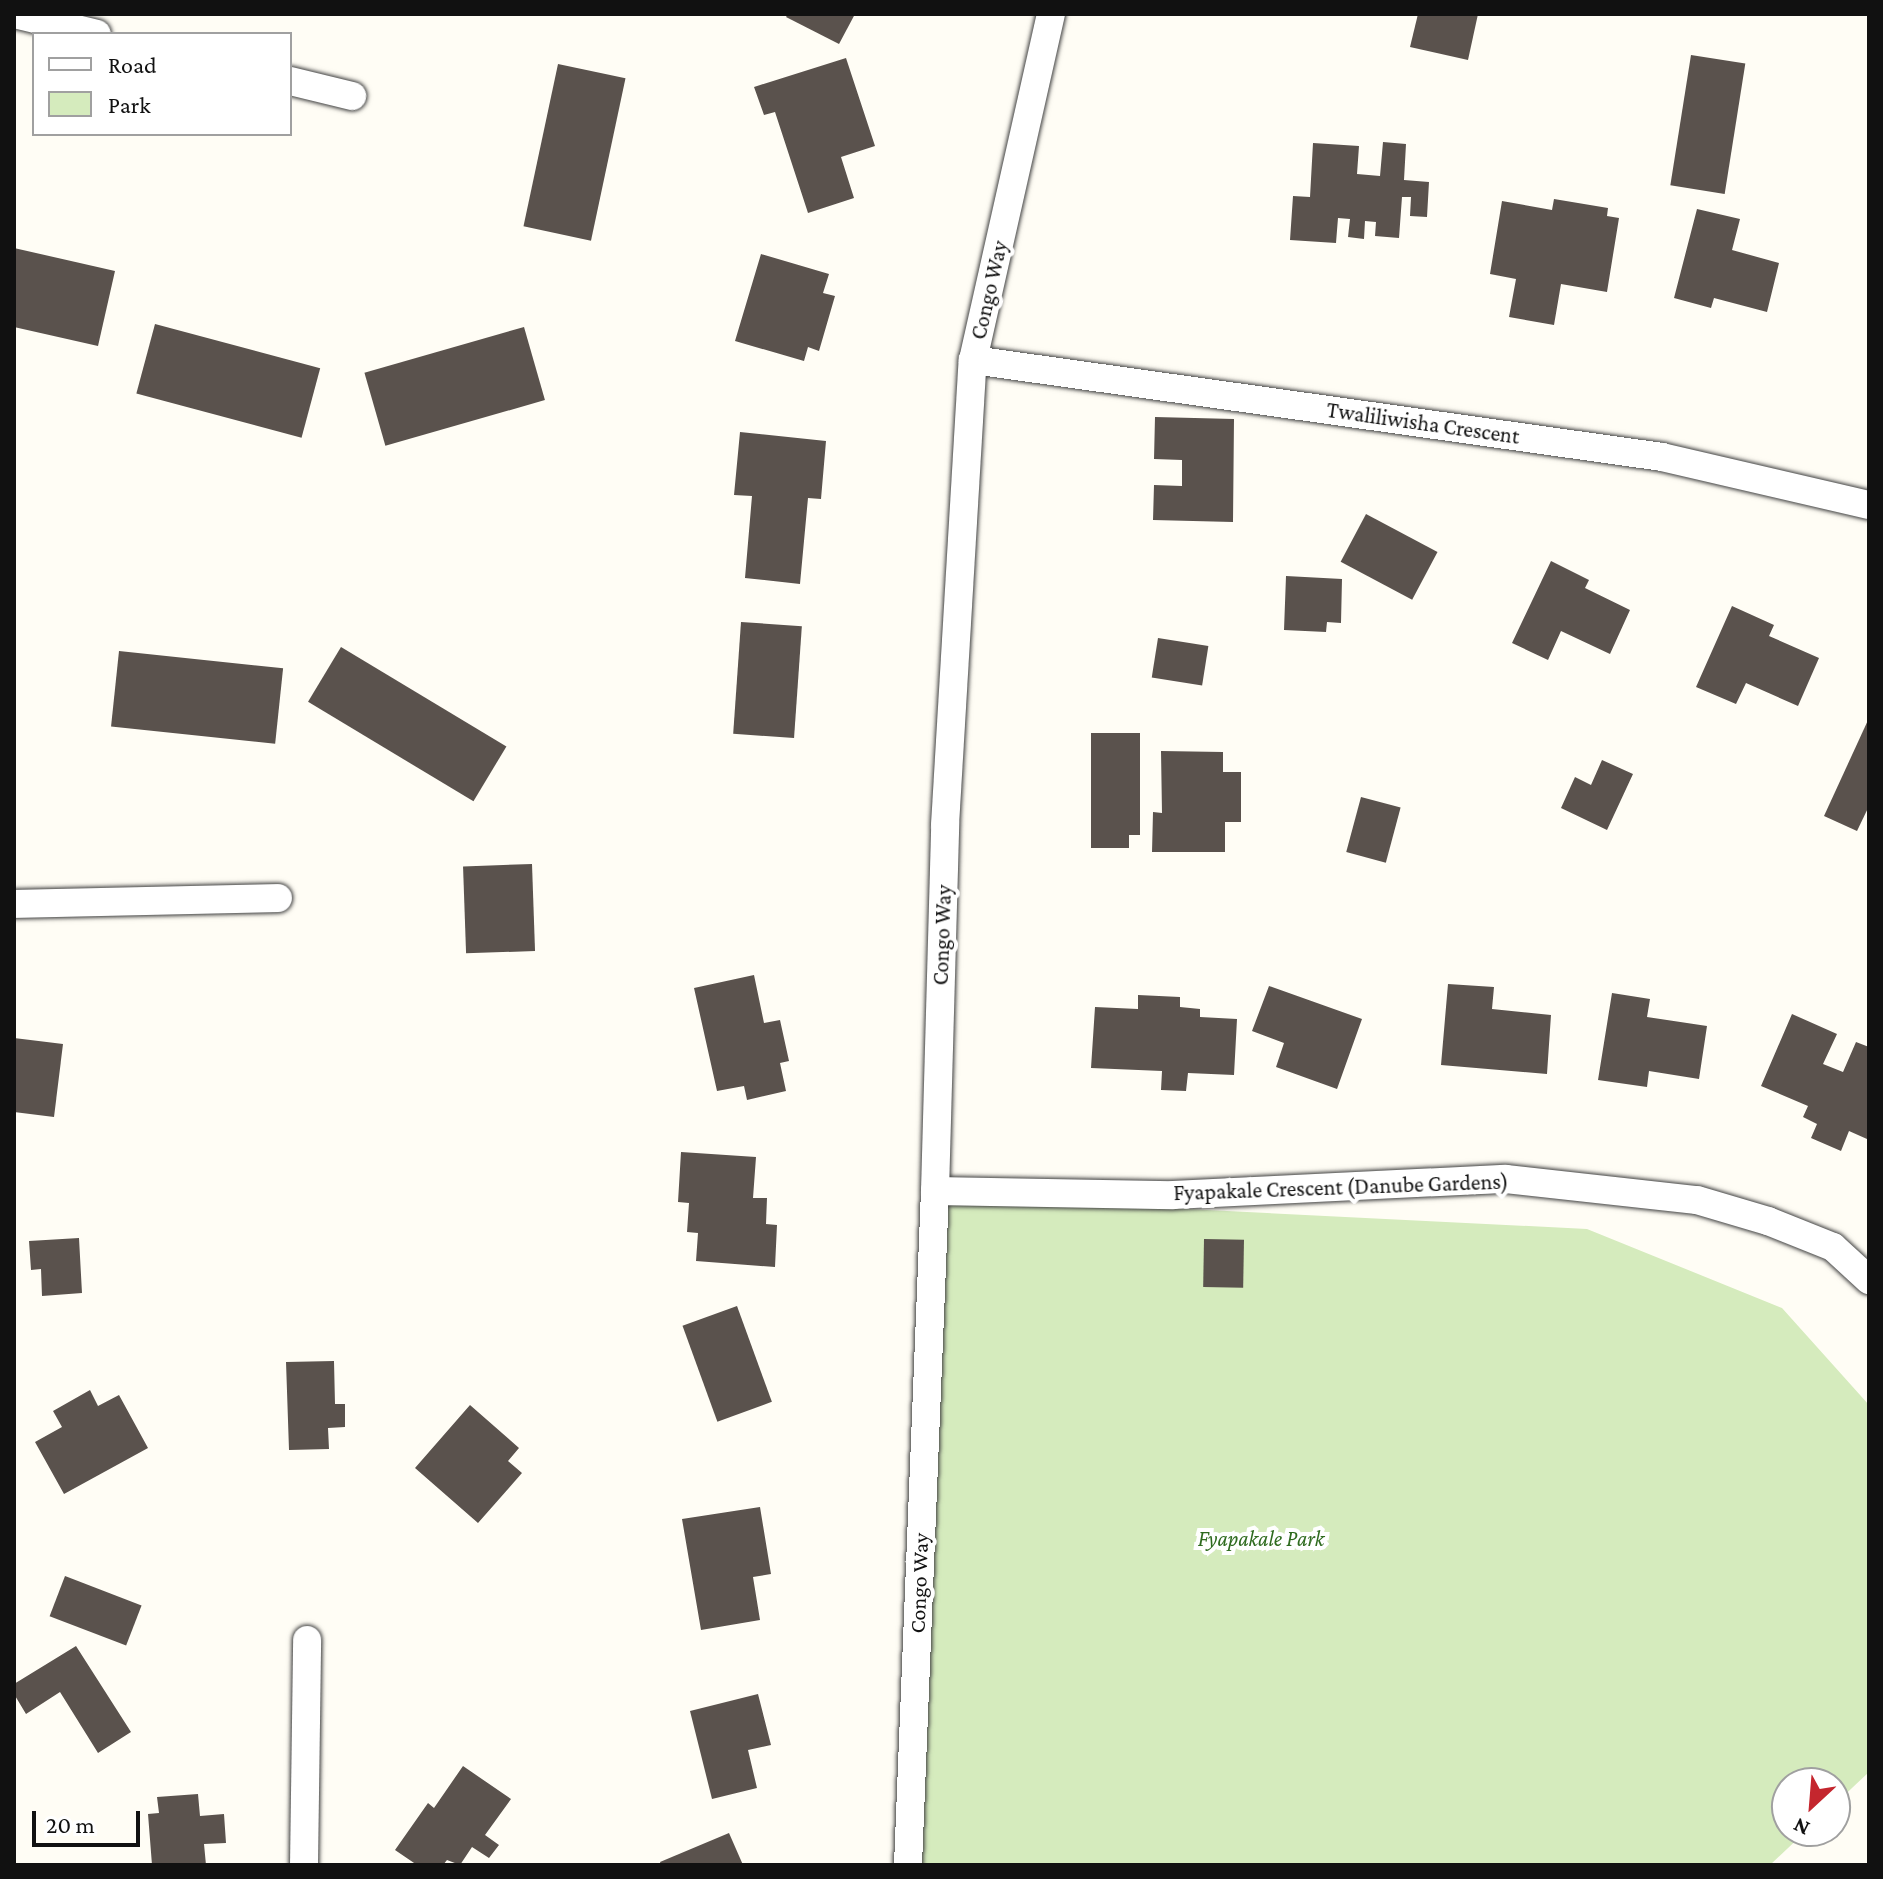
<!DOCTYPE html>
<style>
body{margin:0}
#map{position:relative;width:1883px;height:1879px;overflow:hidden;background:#fffdf5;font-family:"Crimson Pro",serif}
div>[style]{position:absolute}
.green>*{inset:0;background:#d5ebbd}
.building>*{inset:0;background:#5a524d;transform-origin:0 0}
.roads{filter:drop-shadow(0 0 2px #444) drop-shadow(0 0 2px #444)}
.minor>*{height:28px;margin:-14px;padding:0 14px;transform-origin:14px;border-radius:14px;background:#fff}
span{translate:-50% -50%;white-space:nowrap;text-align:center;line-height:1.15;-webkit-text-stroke:8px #fff;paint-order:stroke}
.street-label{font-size:22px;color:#111}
.park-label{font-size:22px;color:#2f6b1f;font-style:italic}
.frame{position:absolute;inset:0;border:16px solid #111;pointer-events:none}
.legend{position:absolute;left:32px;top:32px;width:260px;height:104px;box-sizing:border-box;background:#fff;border:2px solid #a0a0a0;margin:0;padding:10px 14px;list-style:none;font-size:24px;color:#111}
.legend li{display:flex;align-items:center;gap:16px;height:40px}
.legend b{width:40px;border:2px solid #a0a0a0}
.north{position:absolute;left:1771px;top:1767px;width:80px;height:80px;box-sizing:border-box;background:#fff;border:2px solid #a0a0a0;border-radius:50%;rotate:206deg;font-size:22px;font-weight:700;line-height:32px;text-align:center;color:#111}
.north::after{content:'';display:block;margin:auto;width:28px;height:36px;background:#c4262e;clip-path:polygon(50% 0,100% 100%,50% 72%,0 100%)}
.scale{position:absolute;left:32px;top:1811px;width:108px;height:36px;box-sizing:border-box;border:4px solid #111;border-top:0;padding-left:10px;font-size:24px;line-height:28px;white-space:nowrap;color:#111;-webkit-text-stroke:6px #fff;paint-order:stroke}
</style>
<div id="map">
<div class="green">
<div style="clip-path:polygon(945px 1197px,1587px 1229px,1782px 1308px,1869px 1405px,1869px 1772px,1835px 1804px,1835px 1783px,1787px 1783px,1787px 1831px,1806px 1831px,1770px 1865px,913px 1865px)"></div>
</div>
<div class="building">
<div style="clip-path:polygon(788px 14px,855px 14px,839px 44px,786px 17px)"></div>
<div style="clip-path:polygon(1418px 14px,1478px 14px,1468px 60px,1410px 47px)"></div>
<div style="left:1691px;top:55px;width:55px;height:132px;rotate:9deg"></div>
<div style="clip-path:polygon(846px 58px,875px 146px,841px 157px,854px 198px,808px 213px,775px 112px,764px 115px,754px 87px)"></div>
<div style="left:558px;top:64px;width:69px;height:166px;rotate:12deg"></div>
<div style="clip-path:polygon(1383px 142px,1406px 144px,1404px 180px,1429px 182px,1427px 217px,1410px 216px,1411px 197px,1402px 197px,1399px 238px,1375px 236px,1376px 222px,1365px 221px,1364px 239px,1348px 237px,1350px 219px,1338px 218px,1336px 243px,1290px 240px,1293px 196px,1310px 197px,1313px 143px,1359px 146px,1357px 174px,1380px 176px)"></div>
<div style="clip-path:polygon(1554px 199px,1608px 208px,1607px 216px,1619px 218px,1607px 292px,1561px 284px,1554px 325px,1509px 317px,1516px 279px,1490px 274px,1502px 201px,1552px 210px)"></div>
<div style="clip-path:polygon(1697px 209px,1740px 219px,1732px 250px,1779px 263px,1767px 312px,1714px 298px,1711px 308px,1674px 298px)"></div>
<div style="clip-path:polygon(14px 248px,115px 271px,98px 346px,14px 327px)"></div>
<div style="clip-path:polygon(761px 254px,829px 274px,823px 293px,835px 296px,819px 351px,808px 347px,804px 361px,735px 341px)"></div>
<div style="left:155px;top:324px;width:171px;height:72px;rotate:15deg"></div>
<div style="left:524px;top:327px;width:76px;height:166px;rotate:74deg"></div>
<div style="clip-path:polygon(1155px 417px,1234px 419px,1233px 522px,1153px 520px,1154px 485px,1182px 486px,1182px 460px,1154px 459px)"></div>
<div style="clip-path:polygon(740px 432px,826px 441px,821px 499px,808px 498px,800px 584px,745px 578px,752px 496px,734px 495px)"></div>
<div style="left:1366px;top:514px;width:81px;height:54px;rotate:28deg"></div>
<div style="clip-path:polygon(1551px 561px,1589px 580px,1585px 588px,1630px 610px,1610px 654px,1561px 631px,1548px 660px,1512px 643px)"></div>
<div style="clip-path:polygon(1286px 576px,1342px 579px,1341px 623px,1327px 622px,1326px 632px,1284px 630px)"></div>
<div style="clip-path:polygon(1732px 606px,1774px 625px,1769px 636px,1819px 658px,1798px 706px,1746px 683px,1736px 704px,1696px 687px)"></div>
<div style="left:741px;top:622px;width:61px;height:112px;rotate:4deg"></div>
<div style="left:1158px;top:638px;width:51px;height:40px;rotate:9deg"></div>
<div style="left:341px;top:647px;width:193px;height:64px;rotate:31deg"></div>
<div style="left:119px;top:651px;width:165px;height:76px;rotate:6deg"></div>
<div style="clip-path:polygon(1869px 718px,1869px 806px,1857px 831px,1824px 816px)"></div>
<div style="clip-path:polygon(1091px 733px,1140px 733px,1140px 835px,1129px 835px,1129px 848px,1091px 848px)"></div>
<div style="clip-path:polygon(1161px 751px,1223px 752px,1223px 772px,1241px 772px,1241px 822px,1225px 822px,1225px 852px,1152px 852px,1153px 812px,1162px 813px)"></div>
<div style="clip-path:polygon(1602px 760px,1633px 774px,1607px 830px,1561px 808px,1575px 777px,1591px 785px)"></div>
<div style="left:1361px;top:797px;width:41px;height:57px;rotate:15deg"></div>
<div style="left:532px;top:864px;width:87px;height:69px;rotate:88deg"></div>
<div style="clip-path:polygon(754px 975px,764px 1023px,780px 1020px,789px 1061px,780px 1063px,786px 1091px,747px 1100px,744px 1086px,717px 1091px,694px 988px)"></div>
<div style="clip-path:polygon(1448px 984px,1494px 987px,1492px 1009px,1551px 1015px,1547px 1074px,1441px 1065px)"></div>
<div style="clip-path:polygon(1269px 986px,1362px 1019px,1337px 1089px,1276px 1067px,1284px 1043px,1252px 1031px)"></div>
<div style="clip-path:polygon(1612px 993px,1650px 999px,1647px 1017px,1707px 1026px,1699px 1079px,1649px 1071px,1647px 1087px,1598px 1080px)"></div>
<div style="clip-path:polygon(1138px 995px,1180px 997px,1180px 1007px,1200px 1009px,1200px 1017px,1237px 1019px,1234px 1075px,1188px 1073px,1186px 1091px,1161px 1090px,1162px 1071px,1091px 1068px,1095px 1007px,1138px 1009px)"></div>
<div style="clip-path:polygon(1792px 1014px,1837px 1034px,1823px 1064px,1843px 1072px,1856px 1042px,1869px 1047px,1869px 1133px,1867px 1139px,1849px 1131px,1841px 1151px,1811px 1138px,1817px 1124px,1803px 1117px,1808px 1106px,1761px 1086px)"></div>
<div style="clip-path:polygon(14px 1038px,63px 1044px,54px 1117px,14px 1112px)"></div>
<div style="clip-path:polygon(681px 1152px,756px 1157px,753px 1198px,767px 1198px,766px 1224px,777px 1225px,775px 1267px,696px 1261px,698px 1233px,687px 1232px,689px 1203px,678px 1202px)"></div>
<div style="clip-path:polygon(79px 1238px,82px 1293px,42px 1296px,41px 1269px,31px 1270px,29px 1241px)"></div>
<div style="left:1204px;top:1239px;width:40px;height:48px;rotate:1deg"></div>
<div style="left:737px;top:1306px;width:102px;height:58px;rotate:70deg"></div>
<div style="clip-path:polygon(334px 1361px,335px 1404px,345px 1404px,345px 1427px,328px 1428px,329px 1449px,289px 1450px,286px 1362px)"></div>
<div style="clip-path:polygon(90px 1390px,98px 1406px,119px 1395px,148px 1448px,64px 1494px,35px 1442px,62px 1427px,53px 1411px)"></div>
<div style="clip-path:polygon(470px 1405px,519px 1448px,508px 1461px,522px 1473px,478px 1523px,415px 1468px)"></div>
<div style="clip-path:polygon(760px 1507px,771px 1574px,753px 1577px,760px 1620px,701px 1630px,682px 1519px)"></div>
<div style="left:65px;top:1576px;width:82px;height:43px;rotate:21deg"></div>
<div style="clip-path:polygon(76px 1646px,131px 1732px,98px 1753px,60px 1692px,26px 1714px,14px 1694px,14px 1684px)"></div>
<div style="clip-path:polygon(758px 1694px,771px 1745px,748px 1750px,757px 1788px,712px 1799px,690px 1711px)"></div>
<div style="clip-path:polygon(463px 1766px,511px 1799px,485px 1835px,499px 1845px,489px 1858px,472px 1847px,460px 1865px,447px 1860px,443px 1865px,417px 1865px,395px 1850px,428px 1803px,434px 1808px)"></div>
<div style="clip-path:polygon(198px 1794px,200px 1816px,224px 1814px,226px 1843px,204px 1844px,206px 1865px,152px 1865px,148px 1814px,159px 1813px,157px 1797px)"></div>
<div style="clip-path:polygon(729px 1833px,743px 1865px,661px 1865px,660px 1862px)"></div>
</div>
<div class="roads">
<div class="minor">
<div style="left:14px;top:14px;width:85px;rotate:13.5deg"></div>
<div style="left:290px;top:81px;width:64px;rotate:13.6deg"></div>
<div style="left:973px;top:360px;width:696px;rotate:8.01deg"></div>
<div style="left:1662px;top:457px;width:212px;rotate:13.1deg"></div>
<div style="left:14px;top:904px;width:264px;rotate:-1.3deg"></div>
<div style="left:935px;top:1191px;width:238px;rotate:1deg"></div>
<div style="left:1173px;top:1195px;width:333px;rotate:-2.8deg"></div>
<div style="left:1506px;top:1179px;width:192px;rotate:6.3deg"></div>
<div style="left:1697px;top:1200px;width:74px;rotate:16.5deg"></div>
<div style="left:1768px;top:1221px;width:70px;rotate:21.8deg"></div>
<div style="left:1833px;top:1247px;width:49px;rotate:42.5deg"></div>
<div style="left:304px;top:1865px;width:225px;rotate:-89.2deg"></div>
<div style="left:908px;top:1865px;width:675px;rotate:-87.71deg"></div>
<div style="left:935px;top:1191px;width:366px;rotate:-88.4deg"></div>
<div style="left:945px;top:825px;width:466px;rotate:-86.6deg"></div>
<div style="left:973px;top:360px;width:355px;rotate:-77.3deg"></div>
</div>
</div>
<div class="street-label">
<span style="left:989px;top:290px;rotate:-77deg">Congo Way</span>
<span style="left:1423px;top:423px;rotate:8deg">Twaliliwisha Crescent</span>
<span style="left:942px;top:935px;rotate:-88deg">Congo Way</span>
<span style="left:1341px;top:1187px;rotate:-2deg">Fyapakale Crescent (Danube Gardens)</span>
<span style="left:919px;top:1583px;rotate:-88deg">Congo Way</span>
</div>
<div class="park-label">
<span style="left:1261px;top:1539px">Fyapakale Park</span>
</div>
<div class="frame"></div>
<ul class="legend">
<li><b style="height:10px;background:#fff"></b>Road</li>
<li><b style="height:22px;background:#d5ebbd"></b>Park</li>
</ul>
<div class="north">N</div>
<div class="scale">20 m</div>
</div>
